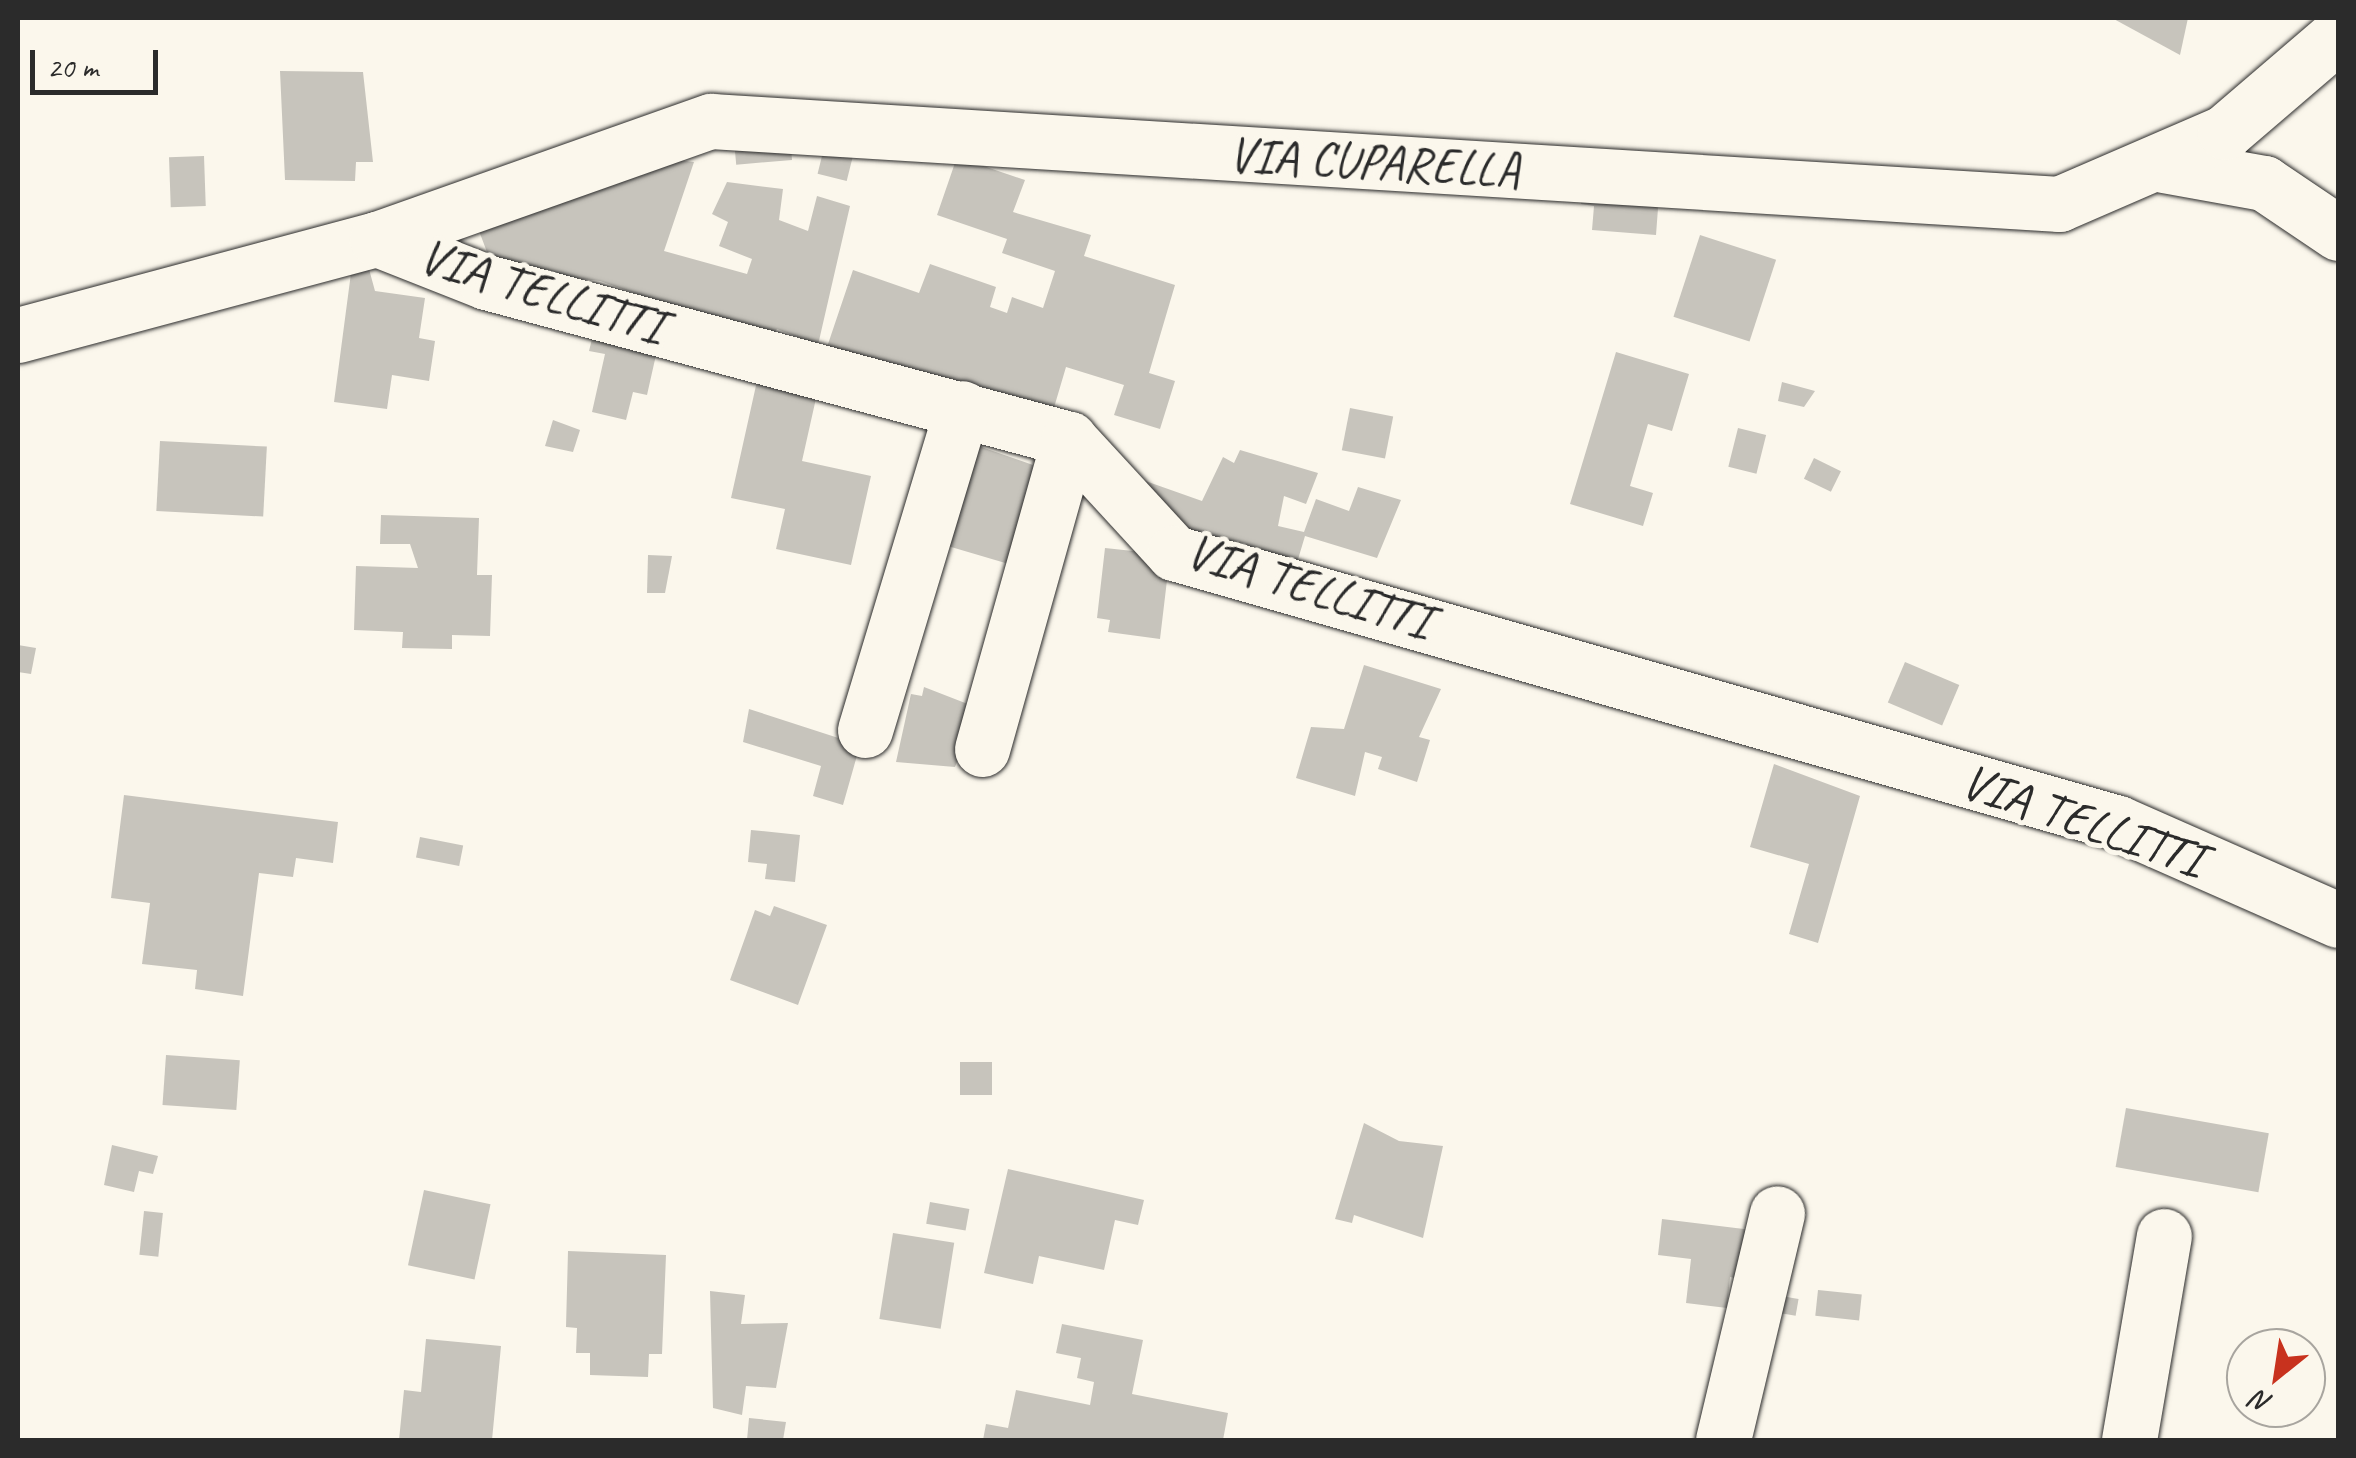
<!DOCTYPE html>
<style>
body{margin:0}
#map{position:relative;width:2356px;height:1458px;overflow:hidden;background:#fbf7ec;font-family:Caveat,sans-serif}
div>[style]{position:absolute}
.building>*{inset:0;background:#c7c4bc;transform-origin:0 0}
.roads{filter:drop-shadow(0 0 2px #2b2b2b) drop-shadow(0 0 2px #2b2b2b)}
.minor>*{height:55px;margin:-27.5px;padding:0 27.5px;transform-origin:27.5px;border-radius:27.5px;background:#fbf7ec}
span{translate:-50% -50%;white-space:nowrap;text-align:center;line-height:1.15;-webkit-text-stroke:10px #fbf7ec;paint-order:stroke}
.street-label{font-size:50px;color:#2b2b2b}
.frame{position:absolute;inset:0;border:20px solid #2b2b2b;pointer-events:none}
.north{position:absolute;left:2226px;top:1328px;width:100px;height:100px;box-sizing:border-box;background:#fbf7ec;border:2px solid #a8a59f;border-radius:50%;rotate:210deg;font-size:28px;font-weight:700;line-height:40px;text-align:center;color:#2b2b2b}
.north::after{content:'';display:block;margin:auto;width:35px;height:45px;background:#c8321e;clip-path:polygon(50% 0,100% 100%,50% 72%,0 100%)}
.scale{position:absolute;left:30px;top:50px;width:128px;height:45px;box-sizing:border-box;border:5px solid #2b2b2b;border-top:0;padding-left:12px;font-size:30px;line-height:35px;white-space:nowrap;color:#2b2b2b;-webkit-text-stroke:8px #fbf7ec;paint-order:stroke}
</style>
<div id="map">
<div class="building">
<div style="clip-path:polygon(2112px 18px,2188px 18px,2180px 55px)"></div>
<div style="clip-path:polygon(280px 71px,363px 72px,373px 162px,356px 162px,355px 181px,285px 180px)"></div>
<div style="left:827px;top:136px;width:30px;height:39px;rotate:14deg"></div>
<div style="left:790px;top:137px;width:23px;height:56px;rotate:85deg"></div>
<div style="left:204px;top:156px;width:50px;height:35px;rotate:88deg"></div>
<div style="clip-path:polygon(641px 156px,694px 162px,664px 251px,747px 274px,752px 259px,719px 246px,728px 222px,712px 214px,727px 182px,783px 189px,779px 220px,808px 231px,817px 196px,850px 206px,818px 345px,777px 329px,770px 341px,600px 281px,493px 268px,473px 215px)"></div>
<div style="clip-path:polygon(957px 157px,1025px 180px,1013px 212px,1091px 235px,1084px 256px,1175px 285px,1149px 373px,1175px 381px,1160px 429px,1114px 415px,1124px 385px,1066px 367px,1053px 411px,970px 383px,966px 395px,827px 347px,853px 270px,919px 293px,930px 264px,996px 287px,990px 307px,1007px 313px,1012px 297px,1043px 308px,1055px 271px,1002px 253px,1007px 239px,937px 215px)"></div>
<div style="clip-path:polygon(1582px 189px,1659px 195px,1656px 235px,1592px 230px,1594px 206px,1581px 204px)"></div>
<div style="left:1700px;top:235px;width:80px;height:86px;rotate:18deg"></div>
<div style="clip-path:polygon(369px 269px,375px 291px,425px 298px,419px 338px,435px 341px,429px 381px,392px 375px,387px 409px,334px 402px,351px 273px)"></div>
<div style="clip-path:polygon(596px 323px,656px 355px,647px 395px,633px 392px,626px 420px,592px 412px,605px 354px,589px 351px)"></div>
<div style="clip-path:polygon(1616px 352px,1689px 374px,1672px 431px,1648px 424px,1630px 486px,1653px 493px,1643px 526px,1570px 504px)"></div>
<div style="clip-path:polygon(761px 363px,821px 376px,802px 461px,871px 476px,851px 565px,776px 549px,785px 509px,731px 498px)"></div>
<div style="clip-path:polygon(1782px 382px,1815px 391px,1804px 407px,1778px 401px)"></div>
<div style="left:1350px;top:408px;width:44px;height:43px;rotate:11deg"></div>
<div style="clip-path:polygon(553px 420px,580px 430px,573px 452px,545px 446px)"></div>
<div style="left:1738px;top:428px;width:29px;height:40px;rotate:14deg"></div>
<div style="left:160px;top:441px;width:107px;height:70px;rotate:3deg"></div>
<div style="clip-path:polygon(970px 443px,1033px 465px,1040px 477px,1022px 568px,941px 544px)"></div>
<div style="clip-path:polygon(1240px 450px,1318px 473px,1306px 504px,1284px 496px,1278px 526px,1304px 532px,1316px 499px,1349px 511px,1358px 487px,1401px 500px,1377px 558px,1305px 536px,1293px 576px,1233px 555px,1238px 542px,1197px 539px,1137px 478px,1202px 501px,1223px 457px,1234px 463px)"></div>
<div style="left:1814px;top:458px;width:30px;height:23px;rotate:26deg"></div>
<div style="clip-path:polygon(381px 515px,479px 518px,477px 575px,492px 575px,490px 636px,452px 635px,452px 649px,402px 648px,403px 632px,354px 630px,356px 566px,418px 568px,410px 544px,380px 544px)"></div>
<div style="clip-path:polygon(1105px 548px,1170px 555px,1160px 639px,1108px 632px,1110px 620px,1097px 618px)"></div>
<div style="clip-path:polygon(648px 555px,672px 556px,665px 593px,647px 593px)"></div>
<div style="clip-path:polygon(18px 645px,36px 648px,31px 674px,18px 672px)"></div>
<div style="left:1905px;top:662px;width:59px;height:44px;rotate:23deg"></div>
<div style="clip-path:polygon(1364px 665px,1441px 689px,1419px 737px,1430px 740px,1417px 782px,1378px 769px,1382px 757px,1365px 752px,1355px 796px,1296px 778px,1311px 727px,1344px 729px)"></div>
<div style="clip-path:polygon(924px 687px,978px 708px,955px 767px,896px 762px,911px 694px,922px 696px)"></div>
<div style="clip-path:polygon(749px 709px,860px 745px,843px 805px,813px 796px,821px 766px,743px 742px)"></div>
<div style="clip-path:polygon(1774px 764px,1860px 796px,1818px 943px,1789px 934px,1809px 864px,1750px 847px)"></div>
<div style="clip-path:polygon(124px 795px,338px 822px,333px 863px,296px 858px,293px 877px,259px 873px,243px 996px,195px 989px,197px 970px,142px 964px,150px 903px,111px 898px)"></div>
<div style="clip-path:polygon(751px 830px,800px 835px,795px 882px,765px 879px,767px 864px,748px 862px)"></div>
<div style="left:420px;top:837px;width:44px;height:21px;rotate:11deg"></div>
<div style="clip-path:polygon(774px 906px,827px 925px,798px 1005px,730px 980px,755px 910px,770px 916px)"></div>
<div style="left:166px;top:1055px;width:74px;height:50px;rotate:4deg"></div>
<div style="left:960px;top:1062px;width:32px;height:33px"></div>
<div style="left:2126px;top:1108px;width:145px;height:60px;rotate:10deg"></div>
<div style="clip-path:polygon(1364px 1123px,1399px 1141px,1443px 1146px,1423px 1238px,1354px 1215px,1352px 1223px,1335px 1219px)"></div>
<div style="clip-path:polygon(112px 1145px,158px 1156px,153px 1174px,139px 1171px,134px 1192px,104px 1185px)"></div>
<div style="clip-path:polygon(1008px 1169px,1144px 1200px,1138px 1225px,1115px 1220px,1104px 1270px,1039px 1256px,1033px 1284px,984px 1273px)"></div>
<div style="left:424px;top:1190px;width:68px;height:77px;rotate:12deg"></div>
<div style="left:930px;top:1202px;width:40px;height:22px;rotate:10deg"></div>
<div style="left:144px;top:1211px;width:19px;height:44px;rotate:6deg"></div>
<div style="clip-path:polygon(1662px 1219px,1752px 1230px,1747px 1280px,1730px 1277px,1727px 1308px,1686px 1303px,1691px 1259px,1658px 1255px)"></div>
<div style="left:893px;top:1233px;width:62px;height:87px;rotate:9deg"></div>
<div style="clip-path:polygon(568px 1251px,666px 1255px,662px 1354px,649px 1354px,648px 1377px,590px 1375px,590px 1353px,576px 1353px,577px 1328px,566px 1327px)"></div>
<div style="left:1818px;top:1290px;width:44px;height:26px;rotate:6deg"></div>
<div style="clip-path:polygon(710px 1291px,745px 1295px,741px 1324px,788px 1323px,776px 1388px,746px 1386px,742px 1415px,713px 1408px)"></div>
<div style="left:1770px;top:1294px;width:29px;height:17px;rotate:10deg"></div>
<div style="clip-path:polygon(1062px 1324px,1143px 1340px,1132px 1394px,1228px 1413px,1223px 1440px,983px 1440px,986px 1424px,1008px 1428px,1016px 1390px,1090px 1405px,1094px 1382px,1077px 1378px,1081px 1358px,1056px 1353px)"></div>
<div style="clip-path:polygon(426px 1339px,501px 1346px,492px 1440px,399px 1440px,404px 1390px,421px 1392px)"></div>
<div style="clip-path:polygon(749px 1418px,786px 1422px,783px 1440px,747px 1440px)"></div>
</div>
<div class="roads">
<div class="minor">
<div style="left:2163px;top:165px;width:103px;rotate:10.1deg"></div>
<div style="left:2264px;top:183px;width:89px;rotate:34deg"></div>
<div style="left:377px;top:239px;width:117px;rotate:21.5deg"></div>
<div style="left:486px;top:282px;width:604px;rotate:15.07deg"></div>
<div style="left:1069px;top:439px;width:155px;rotate:47.4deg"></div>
<div style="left:1174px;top:553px;width:982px;rotate:15.96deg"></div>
<div style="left:2118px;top:823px;width:240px;rotate:23.8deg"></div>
<div style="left:18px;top:335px;width:372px;rotate:-15deg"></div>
<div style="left:377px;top:239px;width:354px;rotate:-19.5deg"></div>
<div style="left:711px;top:121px;width:1351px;rotate:3.52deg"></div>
<div style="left:2059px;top:204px;width:181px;rotate:-23.4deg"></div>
<div style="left:2225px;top:132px;width:149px;rotate:-40.6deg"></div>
<div style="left:865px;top:730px;width:336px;rotate:-73.2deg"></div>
<div style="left:982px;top:749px;width:322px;rotate:-74.3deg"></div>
<div style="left:1723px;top:1440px;width:233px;rotate:-76.6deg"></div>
<div style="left:2129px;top:1440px;width:207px;rotate:-80.3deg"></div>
</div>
</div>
<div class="street-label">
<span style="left:1374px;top:162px;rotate:3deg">VIA CUPARELLA</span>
<span style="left:542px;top:291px;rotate:17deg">VIA TELLITTI</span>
<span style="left:1309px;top:586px;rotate:17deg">VIA TELLITTI</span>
<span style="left:2083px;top:820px;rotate:19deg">VIA TELLITTI</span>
</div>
<div class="frame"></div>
<div class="north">N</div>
<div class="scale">20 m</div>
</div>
